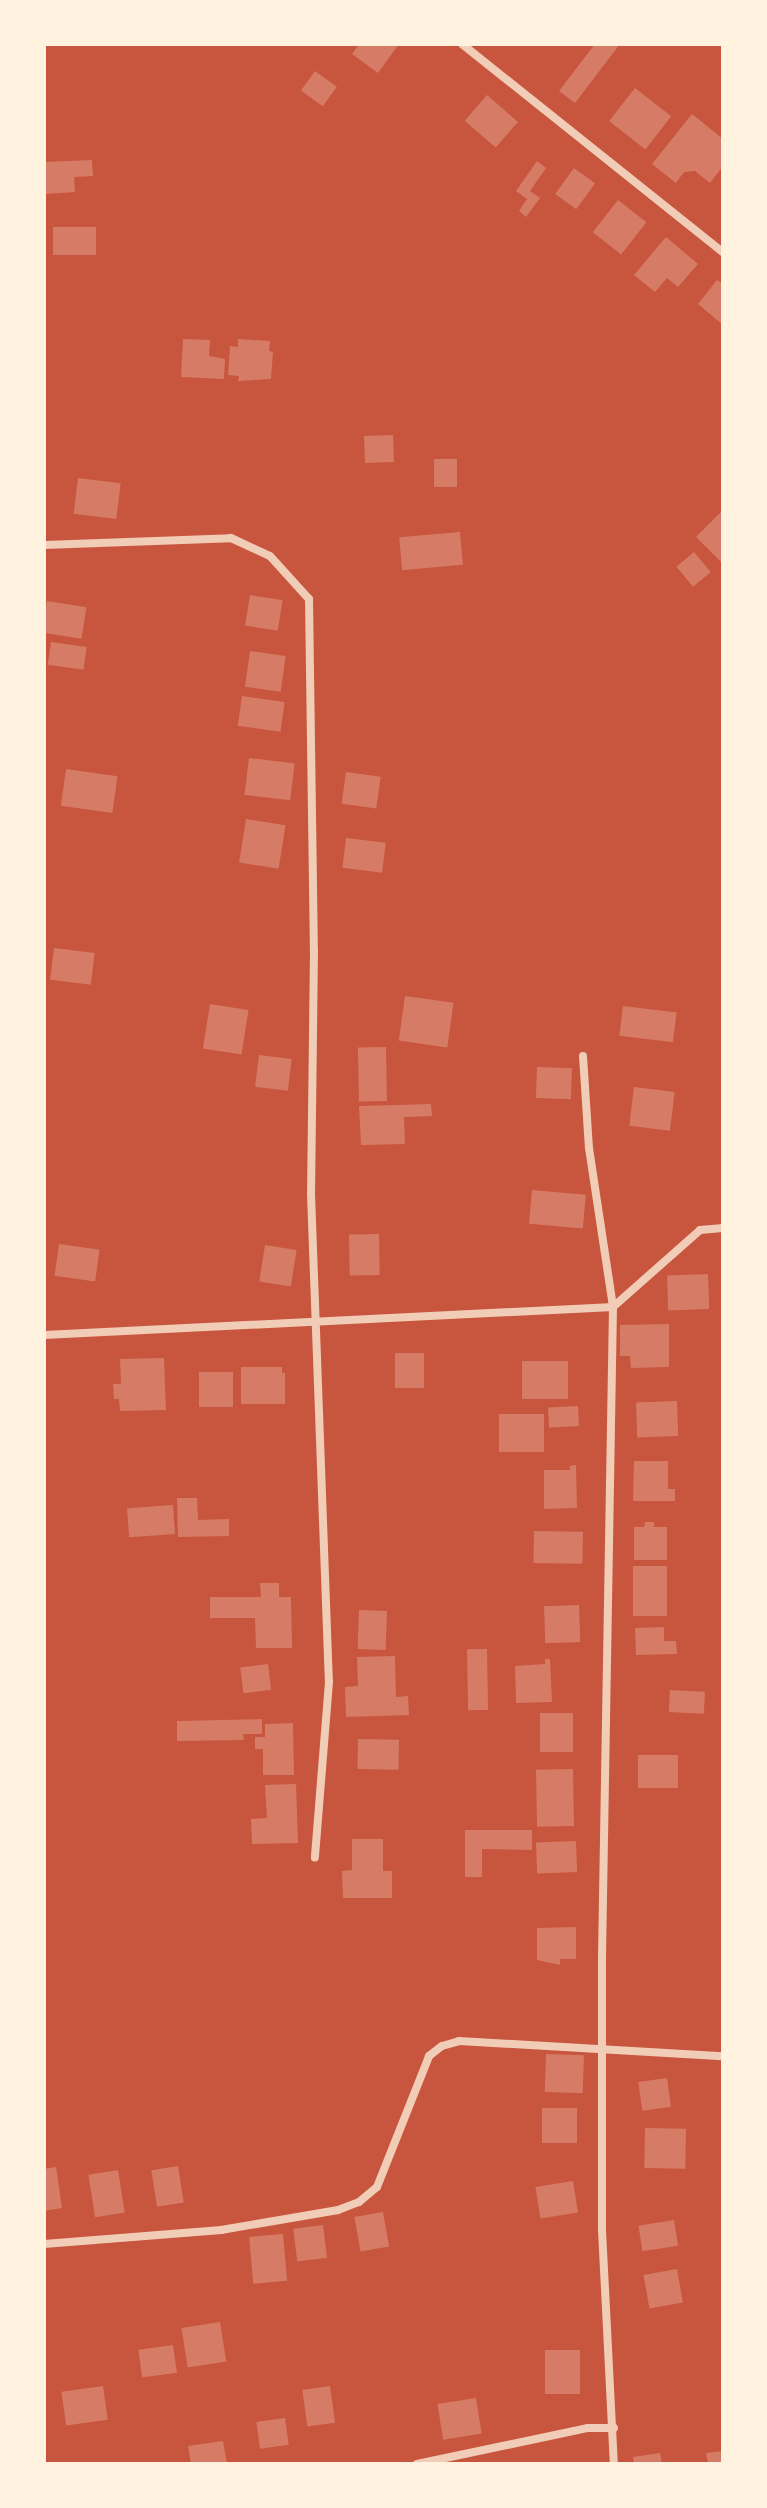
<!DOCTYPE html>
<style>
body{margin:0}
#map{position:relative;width:767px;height:2508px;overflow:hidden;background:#c8553d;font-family:Lora,serif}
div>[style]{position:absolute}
.building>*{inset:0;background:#d67c66;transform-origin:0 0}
.minor>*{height:8px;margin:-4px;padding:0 4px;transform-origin:4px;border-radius:4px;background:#f1ccb7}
span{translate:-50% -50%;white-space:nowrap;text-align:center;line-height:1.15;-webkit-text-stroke:8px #fff3e0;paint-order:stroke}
.frame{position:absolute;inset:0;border:46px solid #fff3e0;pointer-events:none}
</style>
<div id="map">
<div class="building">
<div style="clip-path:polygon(359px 44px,399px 44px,378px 73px,352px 54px)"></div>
<div style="clip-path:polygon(595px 44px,620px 44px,575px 103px,559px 91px)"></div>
<div style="left:315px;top:71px;width:27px;height:24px;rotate:36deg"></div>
<div style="left:635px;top:88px;width:46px;height:42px;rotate:38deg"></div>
<div style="left:487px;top:95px;width:41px;height:34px;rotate:41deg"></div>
<div style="clip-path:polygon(692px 114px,723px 139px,723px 166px,710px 183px,695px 171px,684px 172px,676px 183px,652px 164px)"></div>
<div style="clip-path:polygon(92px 160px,93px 176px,74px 177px,75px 192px,44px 194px,44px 162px)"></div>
<div style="clip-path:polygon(537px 161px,546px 168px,530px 191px,540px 198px,526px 217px,519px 211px,527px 199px,516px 191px)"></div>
<div style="left:574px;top:168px;width:26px;height:32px;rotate:36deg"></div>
<div style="left:618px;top:200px;width:36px;height:41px;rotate:38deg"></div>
<div style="left:53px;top:227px;width:43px;height:28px"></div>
<div style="clip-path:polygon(666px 237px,698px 264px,678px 287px,667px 278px,655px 292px,634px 275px)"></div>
<div style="clip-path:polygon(717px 280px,723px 284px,723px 325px,698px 304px)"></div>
<div style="clip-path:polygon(183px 339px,210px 340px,209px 356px,225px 359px,224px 379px,181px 377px)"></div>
<div style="clip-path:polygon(238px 339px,270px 341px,269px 351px,273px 352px,271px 379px,238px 381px,239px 376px,228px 375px,230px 346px,238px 347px)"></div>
<div style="left:393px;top:435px;width:27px;height:29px;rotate:88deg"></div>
<div style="left:434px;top:459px;width:23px;height:28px"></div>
<div style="left:78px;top:478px;width:43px;height:36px;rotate:7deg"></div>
<div style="clip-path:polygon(723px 510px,723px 561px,721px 562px,696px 537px)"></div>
<div style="left:460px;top:532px;width:33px;height:61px;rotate:85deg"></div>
<div style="left:694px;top:552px;width:26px;height:23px;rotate:50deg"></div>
<div style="left:250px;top:595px;width:33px;height:31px;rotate:9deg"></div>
<div style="left:47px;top:601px;width:40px;height:32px;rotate:9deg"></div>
<div style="left:51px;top:642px;width:36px;height:23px;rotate:8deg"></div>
<div style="left:250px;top:651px;width:36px;height:36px;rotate:8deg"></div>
<div style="left:242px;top:696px;width:43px;height:30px;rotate:8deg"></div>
<div style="left:249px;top:758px;width:46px;height:37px;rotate:7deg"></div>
<div style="left:66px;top:769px;width:52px;height:37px;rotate:8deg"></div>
<div style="left:346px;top:772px;width:35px;height:32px;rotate:8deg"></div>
<div style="left:246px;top:819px;width:40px;height:44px;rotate:9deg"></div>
<div style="left:346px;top:838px;width:40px;height:30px;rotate:7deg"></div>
<div style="left:54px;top:948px;width:41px;height:32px;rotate:7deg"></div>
<div style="left:405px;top:996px;width:49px;height:45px;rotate:8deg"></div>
<div style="left:210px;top:1004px;width:39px;height:45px;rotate:9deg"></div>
<div style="left:623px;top:1006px;width:54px;height:30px;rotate:7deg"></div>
<div style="left:386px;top:1047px;width:54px;height:28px;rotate:89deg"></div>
<div style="left:259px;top:1055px;width:33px;height:32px;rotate:7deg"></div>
<div style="left:537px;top:1067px;width:35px;height:31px;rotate:2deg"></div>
<div style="left:634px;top:1087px;width:41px;height:39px;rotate:7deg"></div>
<div style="clip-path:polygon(431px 1104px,432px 1116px,404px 1117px,405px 1144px,361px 1145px,359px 1106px)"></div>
<div style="left:532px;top:1190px;width:54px;height:34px;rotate:5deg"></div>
<div style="left:379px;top:1234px;width:41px;height:30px;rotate:89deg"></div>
<div style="left:59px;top:1244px;width:41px;height:32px;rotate:8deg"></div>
<div style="left:265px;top:1245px;width:32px;height:37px;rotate:9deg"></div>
<div style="left:708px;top:1274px;width:35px;height:41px;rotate:88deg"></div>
<div style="clip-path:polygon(669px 1324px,669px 1367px,631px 1368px,630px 1356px,620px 1356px,620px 1325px)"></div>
<div style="left:395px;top:1353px;width:29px;height:35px"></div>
<div style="clip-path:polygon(164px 1358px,166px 1410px,120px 1411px,119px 1399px,114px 1399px,113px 1384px,121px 1384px,120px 1359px)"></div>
<div style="left:522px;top:1361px;width:46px;height:38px"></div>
<div style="clip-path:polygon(241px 1367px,282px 1367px,282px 1373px,285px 1373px,285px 1404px,241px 1404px)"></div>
<div style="left:199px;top:1372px;width:34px;height:35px"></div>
<div style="left:677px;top:1401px;width:35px;height:41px;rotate:88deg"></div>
<div style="left:578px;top:1406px;width:20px;height:30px;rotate:87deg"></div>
<div style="left:544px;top:1414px;width:38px;height:45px;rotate:90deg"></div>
<div style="clip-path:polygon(634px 1461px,668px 1461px,668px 1489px,675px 1489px,675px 1501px,633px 1501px)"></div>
<div style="clip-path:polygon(576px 1465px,577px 1508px,544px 1509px,544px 1470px,570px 1470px,570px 1466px)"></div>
<div style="clip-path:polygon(177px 1498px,197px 1498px,198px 1520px,229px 1519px,229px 1536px,178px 1537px)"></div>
<div style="left:173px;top:1505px;width:29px;height:46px;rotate:86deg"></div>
<div style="clip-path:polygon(645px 1522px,654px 1522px,654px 1527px,667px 1527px,667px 1560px,634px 1560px,634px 1527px,644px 1527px)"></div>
<div style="left:534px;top:1531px;width:49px;height:32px;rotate:1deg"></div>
<div style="left:633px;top:1566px;width:34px;height:50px"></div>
<div style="clip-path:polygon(260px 1583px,279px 1583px,279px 1597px,291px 1597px,292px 1648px,256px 1648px,255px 1618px,210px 1618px,210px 1597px,261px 1597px)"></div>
<div style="left:579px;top:1605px;width:37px;height:35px;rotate:88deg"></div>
<div style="left:359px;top:1610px;width:28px;height:39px;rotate:2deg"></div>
<div style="clip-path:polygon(664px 1627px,664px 1641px,676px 1641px,677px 1654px,636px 1655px,635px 1628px)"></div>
<div style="left:487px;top:1649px;width:61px;height:20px;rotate:89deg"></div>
<div style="clip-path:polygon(395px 1656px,396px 1697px,408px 1696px,409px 1715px,346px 1717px,345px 1687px,358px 1686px,357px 1657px)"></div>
<div style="clip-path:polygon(545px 1659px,550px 1659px,552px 1702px,516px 1703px,515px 1666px,545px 1664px)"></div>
<div style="left:268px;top:1664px;width:26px;height:28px;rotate:83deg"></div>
<div style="left:670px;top:1690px;width:35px;height:22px;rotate:3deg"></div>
<div style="left:573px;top:1713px;width:39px;height:33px;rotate:90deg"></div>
<div style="clip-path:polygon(262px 1719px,262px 1734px,243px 1734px,244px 1740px,177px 1741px,177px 1721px)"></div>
<div style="clip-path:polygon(293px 1723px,294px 1775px,263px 1775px,263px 1749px,255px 1749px,255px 1737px,265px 1737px,265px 1724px)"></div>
<div style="left:358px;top:1739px;width:41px;height:30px;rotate:1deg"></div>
<div style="left:638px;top:1755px;width:40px;height:33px"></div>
<div style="left:573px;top:1769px;width:57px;height:37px;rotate:89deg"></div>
<div style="clip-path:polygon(296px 1784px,298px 1843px,252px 1844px,251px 1819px,267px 1818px,265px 1785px)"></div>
<div style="clip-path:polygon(465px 1830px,532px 1830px,532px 1850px,482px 1849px,482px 1877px,465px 1877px)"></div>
<div style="clip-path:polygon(352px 1839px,383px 1839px,383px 1871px,392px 1871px,392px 1898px,343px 1898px,342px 1871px,352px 1870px)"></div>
<div style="left:576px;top:1841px;width:31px;height:40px;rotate:88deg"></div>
<div style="clip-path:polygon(576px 1927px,576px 1959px,560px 1959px,560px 1965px,537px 1960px,537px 1928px)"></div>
<div style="left:546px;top:2054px;width:38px;height:38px;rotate:2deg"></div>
<div style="left:667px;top:2078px;width:29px;height:29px;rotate:82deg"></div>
<div style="left:542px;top:2108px;width:35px;height:35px"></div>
<div style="left:645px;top:2128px;width:41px;height:40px;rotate:1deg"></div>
<div style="left:178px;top:2166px;width:37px;height:27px;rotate:81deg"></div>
<div style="clip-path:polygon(56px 2167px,62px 2208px,44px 2211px,44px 2169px)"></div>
<div style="left:118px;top:2170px;width:43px;height:30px;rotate:81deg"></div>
<div style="left:573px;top:2181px;width:32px;height:38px;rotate:81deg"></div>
<div style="left:383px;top:2212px;width:35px;height:29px;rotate:80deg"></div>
<div style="left:674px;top:2220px;width:26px;height:36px;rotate:81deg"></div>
<div style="left:323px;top:2225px;width:33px;height:30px;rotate:83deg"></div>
<div style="left:283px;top:2234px;width:47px;height:34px;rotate:85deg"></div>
<div style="left:677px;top:2269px;width:34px;height:34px;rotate:80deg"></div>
<div style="left:220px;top:2322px;width:40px;height:39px;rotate:81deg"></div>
<div style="left:173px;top:2345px;width:28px;height:35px;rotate:82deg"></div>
<div style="left:580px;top:2350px;width:44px;height:35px;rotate:90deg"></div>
<div style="left:103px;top:2386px;width:34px;height:42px;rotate:82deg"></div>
<div style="left:330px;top:2386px;width:37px;height:28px;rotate:82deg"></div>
<div style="left:476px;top:2398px;width:36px;height:39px;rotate:81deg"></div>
<div style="left:285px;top:2418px;width:27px;height:29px;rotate:82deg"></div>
<div style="clip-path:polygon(223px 2441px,227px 2464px,191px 2464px,188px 2446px)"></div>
<div style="clip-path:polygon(723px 2451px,723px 2464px,708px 2464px,706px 2453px)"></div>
<div style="clip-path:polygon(660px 2453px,662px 2464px,634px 2464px,633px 2457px)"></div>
</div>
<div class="minor">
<div style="left:462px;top:44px;width:334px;rotate:38.6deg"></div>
<div style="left:44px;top:545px;width:187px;rotate:-2.1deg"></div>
<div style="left:231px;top:538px;width:43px;rotate:24.8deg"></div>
<div style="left:270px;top:556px;width:58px;rotate:47.8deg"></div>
<div style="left:309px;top:599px;width:352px;rotate:89.2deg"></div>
<div style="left:314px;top:951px;width:243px;rotate:90.7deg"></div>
<div style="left:311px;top:1194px;width:488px;rotate:87.9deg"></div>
<div style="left:329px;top:1682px;width:176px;rotate:94.6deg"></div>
<div style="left:583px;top:1056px;width:92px;rotate:86.3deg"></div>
<div style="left:589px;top:1148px;width:161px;rotate:81.4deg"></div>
<div style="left:613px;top:1307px;width:652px;rotate:90.97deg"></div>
<div style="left:602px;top:1959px;width:271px;rotate:90deg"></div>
<div style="left:602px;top:2230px;width:234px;rotate:87.1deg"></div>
<div style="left:44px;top:1335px;width:570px;rotate:-2.82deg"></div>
<div style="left:613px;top:1307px;width:116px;rotate:-41.5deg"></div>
<div style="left:700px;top:1230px;width:23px;rotate:-5deg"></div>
<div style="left:44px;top:2244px;width:178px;rotate:-4.5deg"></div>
<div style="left:221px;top:2230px;width:119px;rotate:-9.7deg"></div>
<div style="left:338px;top:2210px;width:22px;rotate:-21deg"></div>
<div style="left:359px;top:2202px;width:23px;rotate:-40deg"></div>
<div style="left:377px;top:2187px;width:141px;rotate:-68.3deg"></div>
<div style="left:429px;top:2056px;width:16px;rotate:-38deg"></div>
<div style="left:442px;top:2046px;width:18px;rotate:-16deg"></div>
<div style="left:459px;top:2041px;width:264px;rotate:3.3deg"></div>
<div style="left:417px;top:2464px;width:175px;rotate:-11.9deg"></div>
<div style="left:588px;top:2428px;width:26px"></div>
</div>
<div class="frame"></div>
</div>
